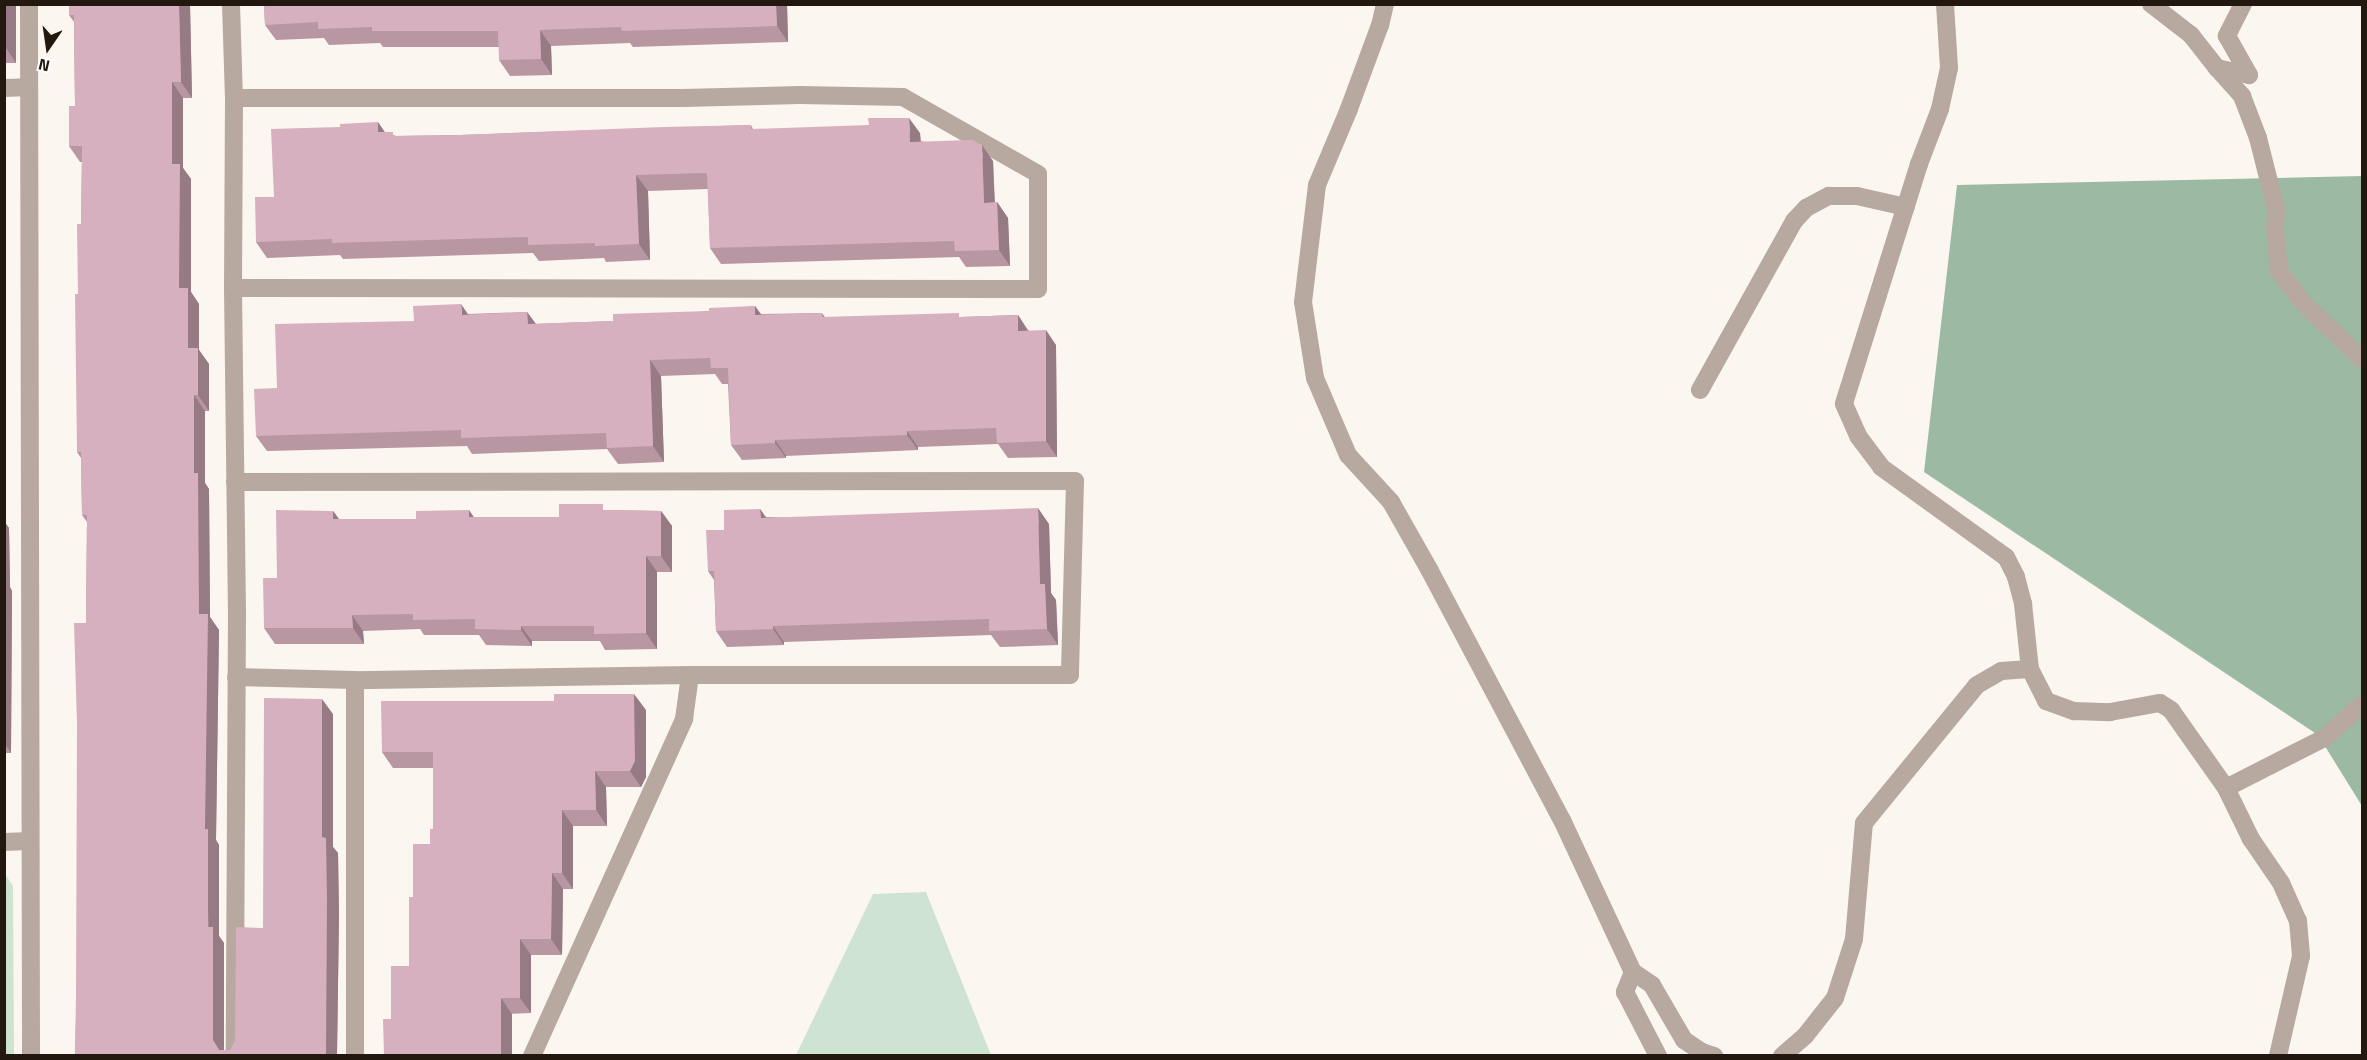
<!DOCTYPE html>
<style>
body{margin:0}
#map{position:relative;width:2367px;height:1060px;overflow:hidden;background:#fcf6f1;font-family:"Titillium Web",sans-serif}
div>[style]{position:absolute}
.green>*{inset:0;background:#cfe3d3}
.forest>*{inset:0;background:#9cbaa3}
.minor>*{height:18px;margin:-9px;padding:0 9px;transform-origin:9px;border-radius:9px;background:#b7a9a0}
.wall>*{inset:0;background:#b897a3;transform-origin:0 0}
.shaded-wall>*{inset:0;background:#967b85;transform-origin:0 0}
.building>*{inset:0;background:#d6b0be;transform-origin:0 0}
span{translate:-50% -50%;white-space:nowrap;text-align:center;line-height:1.15;-webkit-text-stroke:4.5px #fff;paint-order:stroke}
.frame{position:absolute;inset:0;border:6px solid #22180f;pointer-events:none}
.north{position:absolute;left:18px;top:18px;width:60px;height:60px;-webkit-text-stroke:4px #fff;paint-order:stroke;rotate:193deg;font-size:16px;font-weight:700;line-height:24px;text-align:center;color:#22180f}
.north::after{content:'';display:block;margin:auto;width:21px;height:27px;background:#22180f;clip-path:polygon(50% 0,100% 100%,50% 72%,0 100%)}
</style>
<div id="map">
<div class="green">
<div style="clip-path:polygon(5px 874px,13px 886px,14px 1055px,5px 1055px)"></div>
<div style="clip-path:polygon(926px 892px,991px 1055px,796px 1055px,873px 894px)"></div>
</div>
<div class="forest">
<div style="clip-path:polygon(2362px 176px,2362px 806px,2318px 735px,1924px 472px,1957px 185px)"></div>
</div>
<div class="minor">
<div style="left:29px;top:4px;width:1052px;rotate:89.89deg"></div>
<div style="left:231px;top:4px;width:94px;rotate:88.2deg"></div>
<div style="left:234px;top:98px;width:190px;rotate:90.3deg"></div>
<div style="left:233px;top:288px;width:324px;rotate:89.3deg"></div>
<div style="left:237px;top:612px;width:444px;rotate:90.3deg"></div>
<div style="left:1385px;top:4px;width:22px;rotate:103deg"></div>
<div style="left:1380px;top:25px;width:90px;rotate:110.3deg"></div>
<div style="left:1349px;top:109px;width:82px;rotate:112.8deg"></div>
<div style="left:1317px;top:185px;width:118px;rotate:96.8deg"></div>
<div style="left:1303px;top:302px;width:77px;rotate:81deg"></div>
<div style="left:1315px;top:378px;width:84px;rotate:66.8deg"></div>
<div style="left:1348px;top:455px;width:64px;rotate:47.5deg"></div>
<div style="left:1391px;top:502px;width:79px;rotate:60.5deg"></div>
<div style="left:1430px;top:571px;width:282px;rotate:62.1deg"></div>
<div style="left:1562px;top:820px;width:168px;rotate:65deg"></div>
<div style="left:1633px;top:972px;width:23px;rotate:34deg"></div>
<div style="left:1652px;top:985px;width:64px;rotate:59.8deg"></div>
<div style="left:1684px;top:1040px;width:22px;rotate:34deg"></div>
<div style="left:1702px;top:1052px;width:13px;rotate:18deg"></div>
<div style="left:1945px;top:4px;width:64px;rotate:86.4deg"></div>
<div style="left:1949px;top:68px;width:42px;rotate:102.4deg"></div>
<div style="left:1940px;top:109px;width:59px;rotate:110.9deg"></div>
<div style="left:1919px;top:164px;width:251px;rotate:107.4deg"></div>
<div style="left:1844px;top:404px;width:35px;rotate:66deg"></div>
<div style="left:1858px;top:436px;width:39px;rotate:53deg"></div>
<div style="left:1881px;top:467px;width:154px;rotate:35.8deg"></div>
<div style="left:2006px;top:557px;width:22px;rotate:63deg"></div>
<div style="left:2016px;top:577px;width:28px;rotate:75deg"></div>
<div style="left:2023px;top:604px;width:65px;rotate:83.9deg"></div>
<div style="left:2030px;top:669px;width:36px;rotate:63deg"></div>
<div style="left:2046px;top:701px;width:30px;rotate:20deg"></div>
<div style="left:2074px;top:711px;width:36px;rotate:2deg"></div>
<div style="left:2110px;top:712px;width:51px;rotate:-10.2deg"></div>
<div style="left:2160px;top:703px;width:13px;rotate:32deg"></div>
<div style="left:2171px;top:710px;width:95px;rotate:54.8deg"></div>
<div style="left:2226px;top:788px;width:57px;rotate:63.9deg"></div>
<div style="left:2251px;top:839px;width:53px;rotate:55.7deg"></div>
<div style="left:2281px;top:883px;width:42px;rotate:65.9deg"></div>
<div style="left:2298px;top:921px;width:35px;rotate:85deg"></div>
<div style="left:2301px;top:956px;width:103px;rotate:103deg"></div>
<div style="left:2151px;top:4px;width:51px;rotate:37.8deg"></div>
<div style="left:2191px;top:35px;width:42px;rotate:51.8deg"></div>
<div style="left:2243px;top:4px;width:36px;rotate:117deg"></div>
<div style="left:2227px;top:36px;width:45px;rotate:60.6deg"></div>
<div style="left:2249px;top:75px;width:33px;rotate:-168deg"></div>
<div style="left:2217px;top:68px;width:38px;rotate:48deg"></div>
<div style="left:2242px;top:96px;width:45px;rotate:69.1deg"></div>
<div style="left:2258px;top:138px;width:73px;rotate:75.8deg"></div>
<div style="left:2276px;top:209px;width:21px;rotate:93deg"></div>
<div style="left:2275px;top:230px;width:41px;rotate:84.4deg"></div>
<div style="left:2279px;top:271px;width:40px;rotate:53deg"></div>
<div style="left:2303px;top:303px;width:81px;rotate:43.5deg"></div>
<div style="left:4px;top:88px;width:25px;rotate:-2deg"></div>
<div style="left:233px;top:288px;width:805px;rotate:0.07deg"></div>
<div style="left:1038px;top:289px;width:115px;rotate:-90deg"></div>
<div style="left:1038px;top:174px;width:155px;rotate:-150.3deg"></div>
<div style="left:903px;top:97px;width:103px;rotate:-178.9deg"></div>
<div style="left:800px;top:95px;width:118px;rotate:178.5deg"></div>
<div style="left:682px;top:98px;width:448px;rotate:180deg"></div>
<div style="left:1700px;top:390px;width:193px;rotate:-60.9deg"></div>
<div style="left:1794px;top:221px;width:18px;rotate:-47deg"></div>
<div style="left:1806px;top:208px;width:26px;rotate:-28deg"></div>
<div style="left:1829px;top:196px;width:28px"></div>
<div style="left:1857px;top:196px;width:50px;rotate:12.7deg"></div>
<div style="left:235px;top:482px;width:840px;rotate:-0.07deg"></div>
<div style="left:1075px;top:481px;width:194px;rotate:91.5deg"></div>
<div style="left:1070px;top:675px;width:380px;rotate:180deg"></div>
<div style="left:690px;top:675px;width:335px;rotate:179.1deg"></div>
<div style="left:355px;top:680px;width:119px;rotate:-178.6deg"></div>
<div style="left:2226px;top:788px;width:112px;rotate:-27deg"></div>
<div style="left:2326px;top:737px;width:49px;rotate:-42.5deg"></div>
<div style="left:4px;top:842px;width:26px;rotate:-2deg"></div>
<div style="left:1633px;top:972px;width:22px;rotate:112deg"></div>
<div style="left:1625px;top:992px;width:72px;rotate:62.7deg"></div>
<div style="left:355px;top:1056px;width:376px;rotate:-90deg"></div>
<div style="left:532px;top:1056px;width:370px;rotate:-65.7deg"></div>
<div style="left:684px;top:719px;width:44px;rotate:-82.2deg"></div>
<div style="left:1782px;top:1056px;width:30px;rotate:-41deg"></div>
<div style="left:1805px;top:1036px;width:48px;rotate:-51.7deg"></div>
<div style="left:1835px;top:998px;width:62px;rotate:-72.1deg"></div>
<div style="left:1854px;top:939px;width:116px;rotate:-85.1deg"></div>
<div style="left:1864px;top:823px;width:178px;rotate:-50.7deg"></div>
<div style="left:1977px;top:685px;width:28px;rotate:-30deg"></div>
<div style="left:2001px;top:671px;width:29px;rotate:-4deg"></div>
</div>
<div class="wall">
<div style="left:4px;top:4px;width:12px;height:59px"></div>
<div style="clip-path:polygon(190px 4px,192px 98px,183px 98px,183px 168px,191px 179px,191px 292px,199px 304px,199px 350px,209px 364px,209px 411px,205px 411px,205px 483px,209px 489px,210px 617px,219px 630px,216px 840px,219px 845px,219px 936px,224px 943px,224px 1050px,230px 1050px,235px 1040px,263px 928px,333px 714px,333px 847px,338px 853px,339px 915px,337px 1056px,75px 1056px,86px 623px,87px 522px,82px 515px,81px 458px,77px 452px,78px 294px,81px 224px,82px 162px,80px 162px,69px 146px,75px 106px,74px 22px,69px 15px)"></div>
<div style="clip-path:polygon(264px 4px,787px 4px,788px 42px,633px 47px,630px 43px,551px 46px,552px 75px,510px 76px,499px 60px,499px 47px,383px 47px,380px 43px,329px 45px,324px 38px,276px 40px,265px 25px)"></div>
<div style="clip-path:polygon(751px 125px,753px 129px,920px 133px,921px 141px,993px 161px,995px 202px,997px 202px,1008px 218px,1010px 266px,966px 267px,959px 257px,721px 264px,710px 248px,708px 189px,648px 191px,650px 260px,606px 262px,604px 258px,539px 261px,533px 253px,343px 259px,340px 255px,267px 258px,256px 242px,274px 197px,385px 132px,396px 136px,460px 135px)"></div>
<div style="clip-path:polygon(755px 306px,761px 314px,822px 313px,825px 317px,962px 317px,1018px 315px,1028px 330px,1056px 345px,1057px 457px,1008px 458px,998px 444px,918px 447px,918px 450px,786px 456px,786px 458px,742px 460px,731px 445px,728px 384px,722px 384px,715px 374px,661px 376px,664px 462px,618px 464px,607px 449px,472px 454px,467px 446px,267px 451px,256px 436px,277px 388px,468px 314px,527px 312px,536px 324px,613px 321px)"></div>
<div style="clip-path:polygon(760px 509px,766px 517px,1049px 524px,1051px 593px,1056px 600px,1058px 645px,1000px 647px,991px 635px,784px 642px,784px 645px,727px 647px,716px 631px,714px 580px,708px 571px,724px 530px)"></div>
<div style="clip-path:polygon(608px 510px,661px 511px,672px 526px,672px 572px,657px 572px,657px 649px,605px 650px,600px 641px,532px 641px,532px 646px,486px 645px,479px 635px,424px 635px,420px 629px,363px 631px,364px 644px,275px 644px,264px 628px,277px 578px,333px 511px,339px 519px,416px 519px,474px 517px,559px 517px)"></div>
<div style="clip-path:polygon(4px 521px,9px 528px,10px 587px,12px 591px,11px 753px,6px 753px,6px 826px,4px 826px)"></div>
<div style="clip-path:polygon(646px 710px,646px 777px,641px 787px,606px 787px,607px 826px,573px 826px,573px 889px,563px 889px,562px 955px,531px 955px,531px 1013px,391px 1019px,409px 966px,413px 897px,430px 844px,433px 829px,433px 768px,393px 768px,382px 752px)"></div>
</div>
<div class="shaded-wall">
<div style="clip-path:polygon(6px 4px,16px 4px,16px 63px,6px 48px)"></div>
<div style="clip-path:polygon(179px 4px,190px 4px,192px 98px,181px 82px)"></div>
<div style="clip-path:polygon(776px 4px,787px 4px,788px 42px,777px 26px)"></div>
<div style="clip-path:polygon(540px 30px,551px 46px,552px 75px,541px 59px)"></div>
<div style="clip-path:polygon(172px 82px,183px 98px,183px 168px,191px 179px,191px 292px,199px 304px,199px 350px,209px 364px,209px 411px,198px 395px,188px 348px,179px 288px,172px 164px)"></div>
<div style="clip-path:polygon(909px 118px,920px 133px,921px 157px,910px 142px)"></div>
<div style="clip-path:polygon(378px 122px,389px 138px,378px 132px)"></div>
<div style="clip-path:polygon(982px 145px,993px 161px,995px 218px,984px 203px)"></div>
<div style="clip-path:polygon(636px 175px,648px 191px,650px 260px,639px 244px)"></div>
<div style="clip-path:polygon(997px 202px,1008px 218px,1010px 266px,999px 250px)"></div>
<div style="left:4px;top:266px;width:1px;height:35px;rotate:45deg"></div>
<div style="clip-path:polygon(461px 304px,472px 320px,462px 315px)"></div>
<div style="clip-path:polygon(755px 306px,766px 322px,755px 315px)"></div>
<div style="clip-path:polygon(527px 312px,538px 327px,528px 324px)"></div>
<div style="clip-path:polygon(1018px 315px,1028px 331px,1018px 331px)"></div>
<div style="clip-path:polygon(1046px 330px,1056px 345px,1057px 457px,1046px 441px)"></div>
<div style="clip-path:polygon(650px 360px,661px 376px,664px 462px,653px 446px)"></div>
<div style="clip-path:polygon(194px 395px,205px 411px,205px 483px,209px 489px,210px 617px,219px 630px,216px 840px,219px 845px,219px 936px,224px 943px,224px 1056px,223px 1056px,213px 1040px,205px 829px,199px 614px,194px 473px)"></div>
<div style="clip-path:polygon(907px 431px,918px 447px,918px 450px,907px 435px)"></div>
<div style="clip-path:polygon(775px 440px,786px 456px,786px 458px,775px 443px)"></div>
<div style="clip-path:polygon(1038px 508px,1049px 524px,1051px 593px,1056px 600px,1058px 645px,1047px 629px,1040px 584px)"></div>
<div style="clip-path:polygon(760px 509px,771px 525px,761px 518px)"></div>
<div style="clip-path:polygon(469px 510px,480px 526px,469px 517px)"></div>
<div style="clip-path:polygon(333px 511px,344px 526px,333px 519px)"></div>
<div style="clip-path:polygon(661px 511px,672px 526px,672px 572px,661px 556px)"></div>
<div style="clip-path:polygon(4px 521px,9px 528px,10px 587px,12px 591px,11px 753px,4px 743px)"></div>
<div style="clip-path:polygon(646px 556px,657px 572px,657px 649px,646px 633px)"></div>
<div style="clip-path:polygon(352px 615px,363px 631px,364px 644px,353px 628px)"></div>
<div style="clip-path:polygon(521px 626px,532px 641px,532px 646px,521px 630px)"></div>
<div style="clip-path:polygon(773px 626px,784px 642px,784px 645px,773px 629px)"></div>
<div style="clip-path:polygon(634px 694px,646px 710px,646px 777px,641px 787px,630px 771px)"></div>
<div style="clip-path:polygon(322px 699px,333px 714px,333px 847px,338px 853px,339px 915px,337px 1056px,326px 1056px,322px 837px)"></div>
<div style="left:4px;top:751px;width:3px;height:72px;rotate:45deg"></div>
<div style="clip-path:polygon(595px 771px,606px 787px,607px 826px,596px 810px)"></div>
<div style="clip-path:polygon(562px 810px,573px 826px,573px 889px,562px 873px)"></div>
<div style="clip-path:polygon(552px 873px,563px 889px,562px 955px,551px 939px)"></div>
<div style="clip-path:polygon(520px 939px,531px 955px,531px 1013px,520px 998px)"></div>
<div style="clip-path:polygon(501px 998px,512px 1014px,512px 1056px,501px 1056px)"></div>
</div>
<div class="building">
<div style="left:4px;top:4px;width:2px;height:44px"></div>
<div style="clip-path:polygon(69px 4px,179px 4px,181px 82px,172px 82px,172px 164px,180px 164px,179px 288px,188px 288px,188px 348px,198px 348px,198px 395px,194px 395px,194px 473px,198px 473px,199px 614px,208px 614px,205px 829px,208px 829px,208px 927px,213px 927px,213px 1040px,219px 1050px,230px 1050px,235px 1040px,236px 927px,263px 928px,264px 698px,322px 699px,322px 837px,326px 838px,327px 899px,326px 1056px,75px 1056px,76px 995px,77px 724px,74px 623px,86px 623px,87px 515px,82px 515px,81px 452px,77px 452px,75px 294px,78px 294px,77px 224px,81px 224px,82px 146px,69px 146px,69px 106px,75px 106px,74px 15px,69px 15px)"></div>
<div style="clip-path:polygon(264px 4px,776px 4px,777px 26px,622px 31px,621px 27px,540px 30px,541px 59px,499px 60px,498px 31px,372px 31px,372px 27px,318px 29px,318px 22px,265px 25px)"></div>
<div style="clip-path:polygon(868px 118px,909px 118px,910px 142px,972px 140px,982px 145px,984px 203px,997px 202px,999px 250px,955px 251px,954px 241px,710px 248px,707px 174px,705px 173px,636px 175px,639px 244px,595px 246px,595px 243px,528px 245px,528px 237px,332px 243px,332px 239px,256px 242px,255px 197px,274px 197px,271px 129px,340px 127px,340px 124px,378px 122px,378px 132px,393px 132px,393px 136px,460px 135px,664px 127px,751px 125px,751px 129px,869px 125px)"></div>
<div style="clip-path:polygon(461px 304px,462px 315px,527px 312px,528px 324px,613px 321px,613px 314px,709px 311px,709px 308px,755px 306px,755px 315px,822px 313px,822px 317px,959px 313px,959px 317px,1018px 315px,1018px 331px,1046px 330px,1046px 441px,997px 443px,996px 428px,907px 431px,907px 435px,775px 440px,775px 443px,731px 445px,728px 368px,711px 368px,710px 358px,650px 360px,653px 446px,607px 448px,606px 433px,461px 438px,461px 430px,256px 436px,254px 389px,277px 388px,275px 324px,414px 321px,413px 306px)"></div>
<div style="clip-path:polygon(559px 504px,603px 504px,603px 510px,661px 511px,661px 556px,646px 556px,646px 633px,594px 634px,594px 626px,521px 626px,521px 630px,475px 629px,475px 619px,413px 620px,413px 614px,352px 615px,353px 628px,264px 628px,263px 578px,277px 578px,276px 510px,333px 511px,333px 519px,416px 519px,416px 511px,469px 510px,469px 517px,559px 517px)"></div>
<div style="clip-path:polygon(1038px 508px,1040px 584px,1045px 584px,1047px 629px,989px 631px,989px 619px,773px 626px,773px 629px,716px 631px,714px 571px,708px 571px,706px 530px,724px 530px,724px 510px,760px 509px,761px 518px)"></div>
<div style="clip-path:polygon(554px 694px,634px 694px,635px 761px,630px 771px,595px 771px,596px 810px,562px 810px,562px 873px,552px 873px,551px 939px,520px 939px,520px 998px,501px 998px,501px 1056px,384px 1056px,383px 1019px,391px 1019px,391px 966px,409px 966px,409px 897px,413px 897px,413px 844px,430px 844px,430px 829px,433px 829px,433px 752px,382px 752px,381px 701px,554px 701px)"></div>
</div>
<div class="frame"></div>
<div class="north">N</div>
</div>
